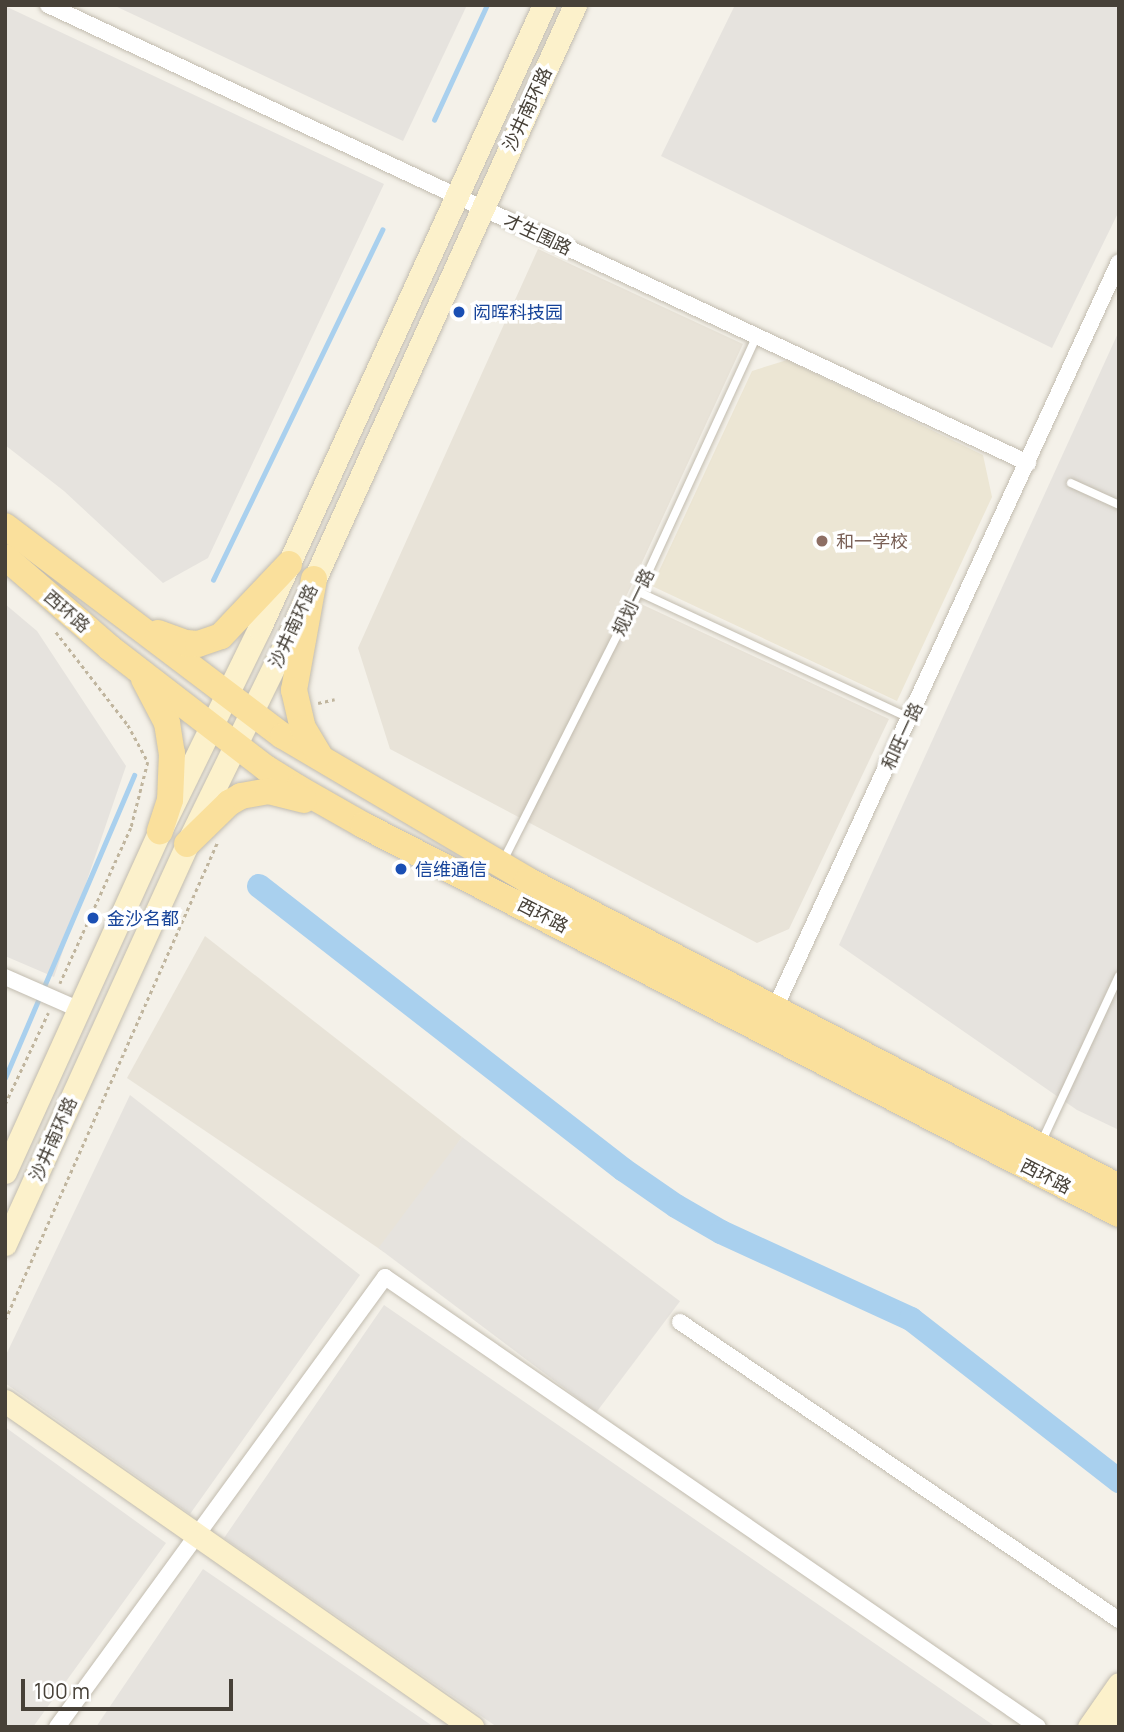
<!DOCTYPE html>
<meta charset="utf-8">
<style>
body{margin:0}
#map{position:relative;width:1124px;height:1732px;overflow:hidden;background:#f4f1e9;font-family:Manrope,"Noto Sans SC",sans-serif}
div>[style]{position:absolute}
.residential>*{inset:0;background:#e8e3d8}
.industrial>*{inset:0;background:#e6e3de;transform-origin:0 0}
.education>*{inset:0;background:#ece6d4}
.stream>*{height:4.5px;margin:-2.25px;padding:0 2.25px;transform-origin:2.25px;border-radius:2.25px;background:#a9d0ee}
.river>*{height:24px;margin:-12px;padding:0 12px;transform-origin:12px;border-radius:12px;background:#a9d0ee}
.path>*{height:2.5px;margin-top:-1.25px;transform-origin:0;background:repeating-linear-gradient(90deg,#c0b59e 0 3.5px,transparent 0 7px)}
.roads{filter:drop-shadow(0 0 2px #c2bcaf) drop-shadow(0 0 2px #c2bcaf)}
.lane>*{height:8px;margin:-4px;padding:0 4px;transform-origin:4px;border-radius:4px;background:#fff}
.street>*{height:16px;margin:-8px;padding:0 8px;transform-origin:8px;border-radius:8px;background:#fff}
.secondary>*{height:23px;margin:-11.5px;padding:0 11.5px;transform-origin:11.5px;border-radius:11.5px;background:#fcf1cb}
.primary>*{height:26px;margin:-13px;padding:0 13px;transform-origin:13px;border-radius:13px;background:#fae09c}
.dots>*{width:19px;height:19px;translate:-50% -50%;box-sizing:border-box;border:4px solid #fff;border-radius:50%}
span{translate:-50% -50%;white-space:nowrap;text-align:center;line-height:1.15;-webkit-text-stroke:7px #fff;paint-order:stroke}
.street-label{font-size:18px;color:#474138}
.transit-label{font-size:18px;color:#164399}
.left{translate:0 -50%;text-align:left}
.education-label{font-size:18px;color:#785e54}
.frame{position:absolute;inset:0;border:7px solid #474138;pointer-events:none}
.scale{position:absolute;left:21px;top:1679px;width:212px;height:32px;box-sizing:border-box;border:4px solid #474138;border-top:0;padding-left:9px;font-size:21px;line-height:24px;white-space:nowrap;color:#474138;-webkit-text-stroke:5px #fff;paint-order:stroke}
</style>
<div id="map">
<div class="residential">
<div style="clip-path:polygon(538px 249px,743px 344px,626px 597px,889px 719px,789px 929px,757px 943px,390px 749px,358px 648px)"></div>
<div style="clip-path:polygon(205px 936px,462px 1137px,384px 1252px,127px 1078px)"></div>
</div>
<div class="industrial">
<div style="clip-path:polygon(113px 5px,467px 5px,403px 141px)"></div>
<div style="clip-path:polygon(735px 5px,1119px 5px,1119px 211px,1052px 348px,661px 156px)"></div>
<div style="clip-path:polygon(5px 6px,384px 184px,208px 558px,163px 583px,64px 491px,5px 445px)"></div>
<div style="clip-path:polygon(1119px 331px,1119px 1130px,1077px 1110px,839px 945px)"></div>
<div style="clip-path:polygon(5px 604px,37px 631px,126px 766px,54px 977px,5px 956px)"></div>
<div style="clip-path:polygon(130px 1095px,360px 1275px,190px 1514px,5px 1383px,5px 1357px)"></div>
<div style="left:462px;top:1137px;width:273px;height:139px;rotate:37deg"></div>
<div style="clip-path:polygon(384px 1305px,996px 1727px,497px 1727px,224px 1538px)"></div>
<div style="clip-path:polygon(5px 1427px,166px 1543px,33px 1727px,5px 1727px)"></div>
<div style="clip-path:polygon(203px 1569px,434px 1727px,96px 1727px)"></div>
</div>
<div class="education">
<div style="clip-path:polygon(787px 360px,983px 455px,992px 497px,897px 701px,652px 586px,752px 371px)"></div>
</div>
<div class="stream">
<div style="left:434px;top:120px;width:127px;rotate:-65.3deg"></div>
<div style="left:213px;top:580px;width:389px;rotate:-64.2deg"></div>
<div style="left:5px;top:1078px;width:329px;rotate:-66.9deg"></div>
</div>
<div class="river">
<div style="left:259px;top:886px;width:462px;rotate:37.9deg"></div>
<div style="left:624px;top:1170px;width:63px;rotate:34.7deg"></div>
<div style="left:676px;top:1206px;width:52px;rotate:30deg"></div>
<div style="left:721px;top:1232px;width:209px;rotate:24.6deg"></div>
<div style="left:911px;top:1319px;width:264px;rotate:37.9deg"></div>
</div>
<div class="path">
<div style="left:56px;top:632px;width:118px;rotate:52.3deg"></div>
<div style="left:128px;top:725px;width:42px;rotate:61.6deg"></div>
<div style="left:148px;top:762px;width:68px;rotate:104.4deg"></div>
<div style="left:131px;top:828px;width:171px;rotate:114.5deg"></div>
<div style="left:318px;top:703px;width:17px;rotate:-13deg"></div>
<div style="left:5px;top:1104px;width:101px;rotate:-64.7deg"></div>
<div style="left:5px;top:1320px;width:522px;rotate:-66.04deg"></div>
</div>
<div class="roads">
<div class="lane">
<div style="left:1071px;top:483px;width:53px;rotate:24.6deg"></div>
<div style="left:639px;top:592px;width:298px;rotate:25deg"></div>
<div style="left:502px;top:863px;width:304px;rotate:-63.2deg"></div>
<div style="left:639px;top:592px;width:282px;rotate:-65.3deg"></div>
<div style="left:1041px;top:1143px;width:184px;rotate:-65deg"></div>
</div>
<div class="street">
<div style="left:48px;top:5px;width:1082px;rotate:25.05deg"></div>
<div style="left:5px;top:977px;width:82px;rotate:23.7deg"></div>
<div style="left:775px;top:1008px;width:821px;rotate:-65.24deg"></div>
<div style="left:680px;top:1322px;width:531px;rotate:34.17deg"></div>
<div style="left:57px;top:1727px;width:557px;rotate:-53.91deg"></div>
<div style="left:385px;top:1277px;width:793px;rotate:34.57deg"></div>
</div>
<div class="secondary">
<div style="left:5px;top:1172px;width:375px;rotate:-65.6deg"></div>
<div style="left:160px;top:831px;width:225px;rotate:-63.9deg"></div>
<div style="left:259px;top:629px;width:686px;rotate:-65.45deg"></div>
<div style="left:5px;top:1244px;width:439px;rotate:-65.5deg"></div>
<div style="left:187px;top:844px;width:225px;rotate:-63.9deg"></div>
<div style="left:286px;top:642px;width:699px;rotate:-65.6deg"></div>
<div style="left:5px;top:1401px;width:570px;rotate:34.92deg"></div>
<div style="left:1089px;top:1727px;width:52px;rotate:-55.1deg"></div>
<div style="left:1110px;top:1727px;width:17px;rotate:-57deg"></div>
</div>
<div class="primary">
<div style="left:5px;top:526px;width:348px;rotate:37.1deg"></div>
<div style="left:283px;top:736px;width:283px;rotate:30.5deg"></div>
<div style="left:527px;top:880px;width:667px;rotate:27.41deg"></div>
<div style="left:5px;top:557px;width:139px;rotate:40.9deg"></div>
<div style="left:110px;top:648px;width:197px;rotate:37.6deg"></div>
<div style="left:266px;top:768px;width:38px;rotate:32deg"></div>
<div style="left:298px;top:788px;width:75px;rotate:29.6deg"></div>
<div style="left:363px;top:825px;width:850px;rotate:27.23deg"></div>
<div style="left:314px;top:579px;width:113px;rotate:100.2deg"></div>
<div style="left:294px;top:690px;width:39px;rotate:77deg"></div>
<div style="left:303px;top:728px;width:31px;rotate:59deg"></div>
<div style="left:158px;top:633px;width:30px;rotate:20deg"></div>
<div style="left:186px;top:643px;width:12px;rotate:5deg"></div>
<div style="left:198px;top:644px;width:24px;rotate:-19deg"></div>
<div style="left:221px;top:636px;width:99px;rotate:-46.6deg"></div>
<div style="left:144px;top:679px;width:50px;rotate:62.4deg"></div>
<div style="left:167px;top:723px;width:30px;rotate:81deg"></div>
<div style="left:172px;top:753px;width:47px;rotate:92.4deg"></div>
<div style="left:170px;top:800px;width:33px;rotate:108deg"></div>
<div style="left:187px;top:844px;width:59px;rotate:-44.3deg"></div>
<div style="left:229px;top:803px;width:14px;rotate:-30deg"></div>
<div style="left:241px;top:796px;width:27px;rotate:-10deg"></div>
<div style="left:268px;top:791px;width:37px;rotate:14deg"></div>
</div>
</div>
<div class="dots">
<div style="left:459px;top:312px;background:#1a4fb4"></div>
<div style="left:822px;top:541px;background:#8d6e63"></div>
<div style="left:401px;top:869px;background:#1a4fb4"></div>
<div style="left:93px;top:918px;background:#1a4fb4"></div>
</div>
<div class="street-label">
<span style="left:527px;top:109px;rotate:-65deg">沙井南环路</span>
<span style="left:538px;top:234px;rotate:25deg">才生围路</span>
<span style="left:633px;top:602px;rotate:-64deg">规划一路</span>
<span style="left:67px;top:611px;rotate:41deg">西环路</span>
<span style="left:293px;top:626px;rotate:-65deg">沙井南环路</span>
<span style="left:902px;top:736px;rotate:-65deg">和旺一路</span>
<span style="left:543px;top:915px;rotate:27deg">西环路</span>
<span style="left:53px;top:1139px;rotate:-66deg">沙井南环路</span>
<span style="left:1046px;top:1176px;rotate:27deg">西环路</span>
</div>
<div class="transit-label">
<span class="left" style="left:473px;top:312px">闳晖科技园</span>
<span class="left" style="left:415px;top:869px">信维通信</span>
<span class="left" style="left:107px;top:918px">金沙名都</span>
</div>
<div class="education-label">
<span class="left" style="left:836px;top:541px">和一学校</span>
</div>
<div class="frame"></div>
<div class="scale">100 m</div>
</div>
